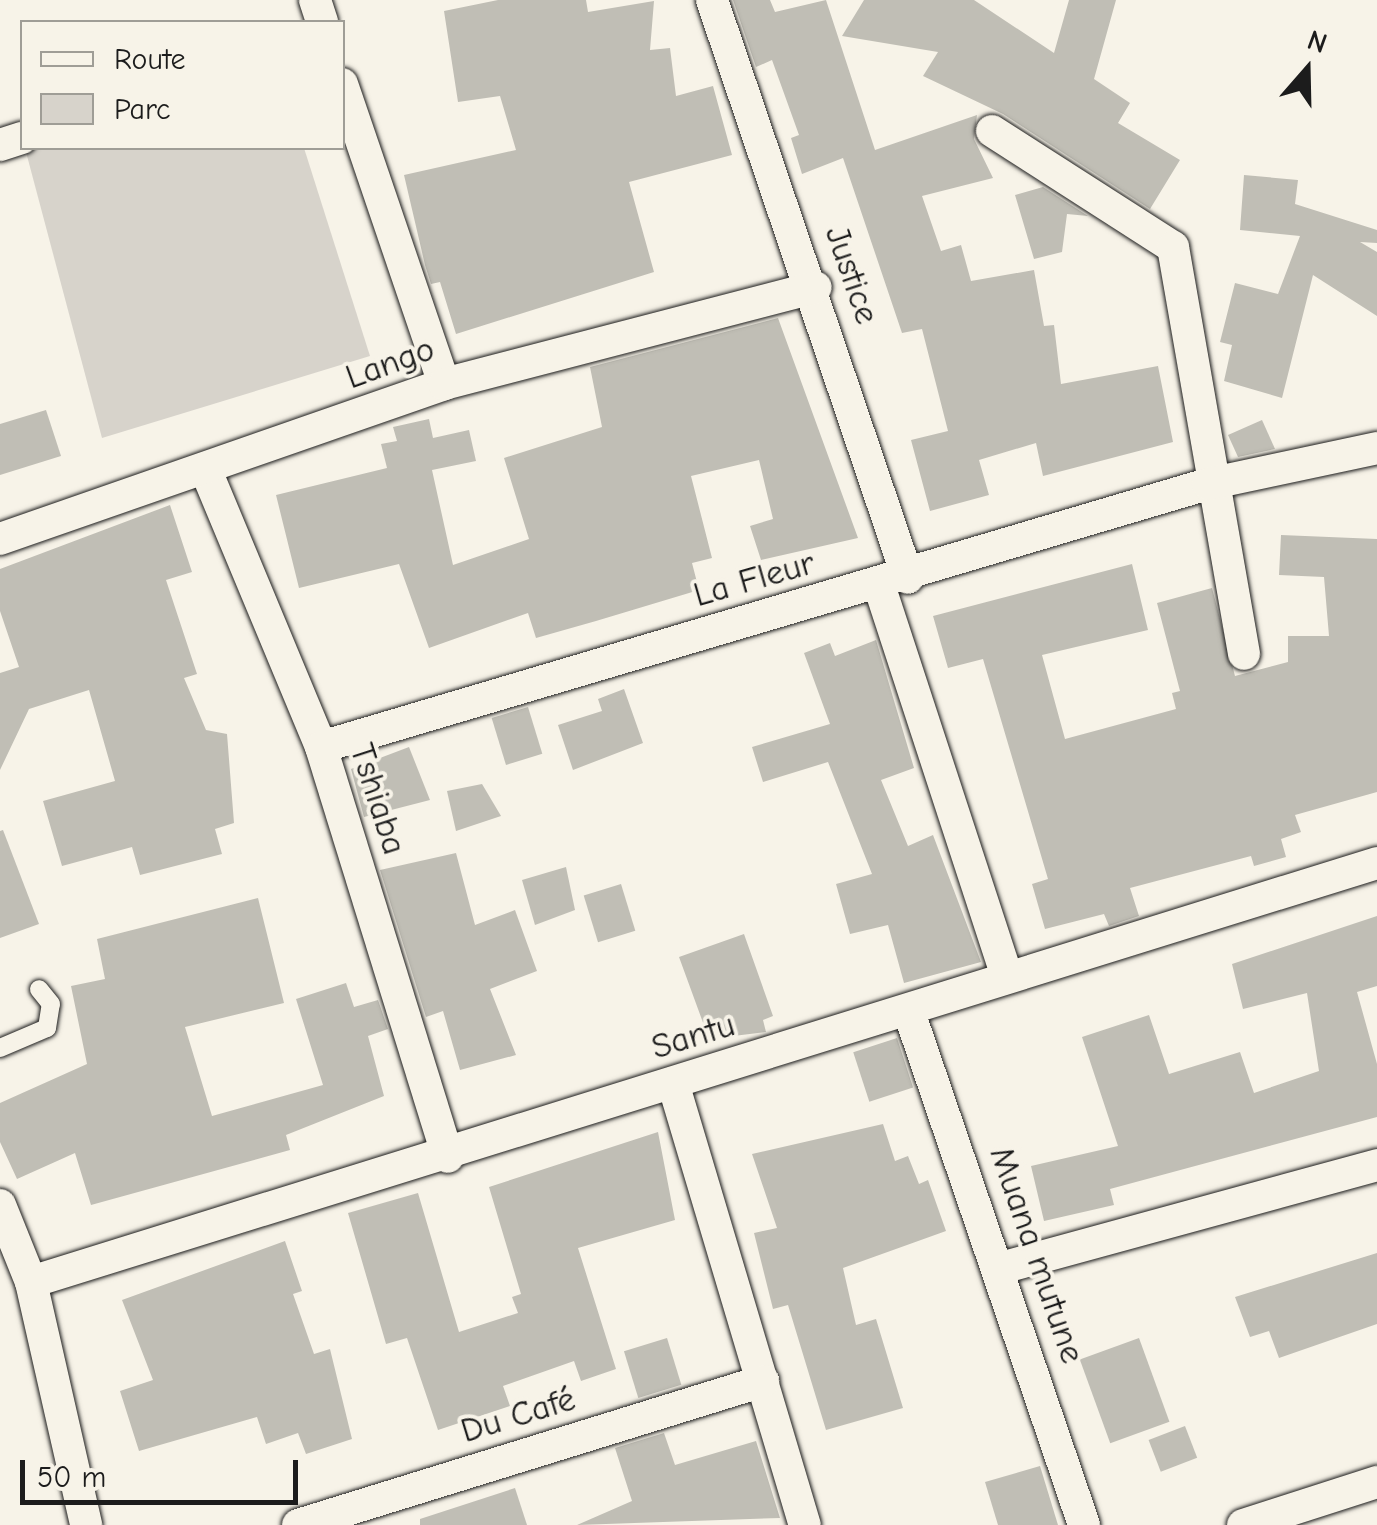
<!DOCTYPE html>
<meta charset="utf-8">
<style>
body{margin:0}
#map{position:relative;width:1377px;height:1525px;overflow:hidden;background:#f7f3e8;font-family:"Comic Neue",sans-serif}
div>[style]{position:absolute}
.green>*{inset:0;background:#d7d3cb}
.building>*{inset:0;background:#c0beb5;transform-origin:0 0}
.roads{filter:drop-shadow(0 0 2px #1c1c1c) drop-shadow(0 0 2px #1c1c1c)}
.lane>*{height:18px;margin:-9px;padding:0 9px;transform-origin:9px;border-radius:9px;background:#f7f3e8}
.street>*{height:32px;margin:-16px;padding:0 16px;transform-origin:16px;border-radius:16px;background:#f7f3e8}
span{translate:-50% -50%;white-space:nowrap;text-align:center;line-height:1.15;-webkit-text-stroke:8px #f7f3e8;paint-order:stroke}
.street-label{font-size:35px;color:#1c1c1c}
.legend{position:absolute;left:20px;top:20px;width:325px;height:130px;box-sizing:border-box;background:#f7f3e8;border:2px solid #9f9d96;margin:0;padding:12px 18px;list-style:none;font-size:30px;color:#1c1c1c}
.legend li{display:flex;align-items:center;gap:20px;height:50px}
.legend b{width:50px;border:2px solid #9f9d96}
.north{position:absolute;left:1257px;top:20px;width:100px;height:100px;-webkit-text-stroke:8px #f7f3e8;paint-order:stroke;rotate:20deg;font-size:28px;font-weight:700;line-height:40px;text-align:center;color:#1c1c1c}
.north::after{content:'';display:block;margin:auto;width:35px;height:45px;background:#1c1c1c;clip-path:polygon(50% 0,100% 100%,50% 72%,0 100%)}
.scale{position:absolute;left:20px;top:1460px;width:278px;height:45px;box-sizing:border-box;border:5px solid #1c1c1c;border-top:0;padding-left:12px;font-size:30px;line-height:35px;white-space:nowrap;color:#1c1c1c;-webkit-text-stroke:8px #f7f3e8;paint-order:stroke}
</style>
<div id="map">
<div class="green">
<div style="clip-path:polygon(39px 148px,304px 148px,370px 356px,102px 438px,26px 152px)"></div>
</div>
<div class="building">
<div style="clip-path:polygon(498px 0,586px 0,588px 12px,654px 1px,650px 50px,670px 48px,676px 96px,713px 86px,732px 155px,629px 182px,654px 272px,456px 334px,440px 282px,431px 284px,425px 265px,404px 175px,516px 150px,500px 96px,458px 102px,444px 11px)"></div>
<div style="clip-path:polygon(733px 0,770px 0,775px 12px,826px 0,875px 150px,977px 115px,974px 139px,993px 178px,922px 196px,941px 251px,961px 245px,971px 281px,1034px 270px,1044px 326px,1054px 325px,1061px 384px,1158px 366px,1173px 442px,1043px 476px,1036px 443px,979px 460px,989px 495px,930px 511px,911px 440px,948px 431px,922px 329px,902px 333px,843px 158px,802px 174px,791px 138px,799px 135px,772px 60px,756px 67px)"></div>
<div style="clip-path:polygon(864px 0,974px 0,1054px 53px,1069px 0,1116px 0,1094px 79px,1130px 103px,1118px 123px,1180px 160px,1150px 209px,1003px 114px,923px 76px,938px 52px,842px 36px)"></div>
<div style="clip-path:polygon(1244px 175px,1298px 180px,1295px 204px,1377px 230px,1377px 243px,1360px 242px,1377px 252px,1377px 316px,1313px 275px,1282px 398px,1224px 381px,1232px 345px,1220px 342px,1235px 283px,1278px 294px,1300px 236px,1240px 230px)"></div>
<div style="clip-path:polygon(1043px 187px,1088px 216px,1067px 214px,1062px 252px,1034px 259px,1015px 195px)"></div>
<div style="clip-path:polygon(778px 318px,858px 538px,761px 560px,750px 526px,773px 519px,759px 460px,691px 476px,712px 558px,692px 563px,699px 590px,596px 621px,536px 638px,528px 613px,429px 648px,399px 564px,299px 588px,276px 495px,387px 468px,381px 444px,397px 441px,393px 427px,429px 419px,433px 438px,469px 430px,476px 461px,432px 470px,453px 565px,529px 539px,504px 458px,602px 427px,590px 367px)"></div>
<div style="clip-path:polygon(46px 410px,61px 456px,0 475px,0 424px)"></div>
<div style="clip-path:polygon(1262px 420px,1275px 449px,1238px 457px,1228px 435px)"></div>
<div style="clip-path:polygon(170px 505px,192px 572px,166px 580px,197px 674px,184px 678px,206px 730px,227px 734px,234px 823px,215px 829px,222px 854px,140px 875px,132px 847px,62px 866px,43px 801px,115px 781px,89px 690px,29px 709px,0 770px,0 673px,19px 667px,0 611px,0 569px)"></div>
<div style="clip-path:polygon(1281px 535px,1377px 539px,1377px 792px,1295px 815px,1301px 832px,1281px 839px,1286px 857px,1254px 866px,1251px 856px,1130px 888px,1139px 916px,1109px 926px,1104px 914px,1045px 929px,1032px 884px,1048px 879px,983px 659px,948px 668px,933px 616px,1132px 564px,1148px 630px,1042px 655px,1065px 739px,1176px 709px,1172px 693px,1180px 691px,1157px 603px,1212px 588px,1235px 676px,1288px 662px,1288px 636px,1329px 636px,1324px 577px,1279px 575px)"></div>
<div style="clip-path:polygon(876px 640px,914px 768px,881px 780px,908px 846px,933px 835px,981px 962px,904px 983px,888px 925px,850px 934px,836px 884px,872px 874px,828px 762px,763px 782px,752px 747px,830px 724px,804px 653px,830px 643px,835px 656px)"></div>
<div style="clip-path:polygon(624px 689px,643px 743px,573px 770px,558px 725px,602px 711px,598px 699px)"></div>
<div style="left:528px;top:707px;width:49px;height:38px;rotate:73deg"></div>
<div style="clip-path:polygon(409px 747px,430px 800px,364px 817px,351px 769px)"></div>
<div style="clip-path:polygon(482px 784px,501px 816px,456px 831px,447px 791px)"></div>
<div style="clip-path:polygon(3px 830px,39px 924px,0 938px,0 831px)"></div>
<div style="clip-path:polygon(456px 853px,475px 925px,515px 910px,537px 971px,490px 989px,516px 1055px,460px 1070px,443px 1011px,426px 1017px,380px 870px)"></div>
<div style="clip-path:polygon(566px 867px,575px 910px,535px 925px,522px 880px)"></div>
<div style="left:621px;top:884px;width:49px;height:39px;rotate:73deg"></div>
<div style="clip-path:polygon(258px 898px,284px 1003px,185px 1027px,212px 1116px,323px 1085px,296px 999px,346px 983px,354px 1007px,378px 1000px,388px 1029px,368px 1036px,384px 1096px,286px 1135px,290px 1150px,91px 1205px,75px 1153px,17px 1179px,0 1142px,0 1103px,87px 1064px,71px 986px,105px 979px,97px 939px)"></div>
<div style="clip-path:polygon(1377px 916px,1377px 986px,1357px 992px,1377px 1064px,1377px 1117px,1110px 1189px,1114px 1205px,1044px 1221px,1031px 1166px,1118px 1146px,1082px 1037px,1149px 1015px,1169px 1074px,1240px 1052px,1254px 1093px,1319px 1071px,1307px 993px,1243px 1009px,1232px 964px)"></div>
<div style="clip-path:polygon(744px 934px,773px 1016px,763px 1020px,766px 1032px,709px 1039px,679px 957px)"></div>
<div style="left:897px;top:1038px;width:52px;height:46px;rotate:72deg"></div>
<div style="clip-path:polygon(883px 1124px,895px 1161px,908px 1156px,919px 1184px,928px 1180px,946px 1231px,843px 1268px,856px 1325px,876px 1319px,903px 1408px,826px 1430px,788px 1305px,773px 1309px,754px 1233px,777px 1228px,752px 1154px)"></div>
<div style="clip-path:polygon(658px 1132px,675px 1220px,578px 1248px,616px 1369px,581px 1381px,574px 1361px,503px 1386px,510px 1406px,438px 1430px,407px 1338px,386px 1344px,348px 1213px,418px 1193px,459px 1332px,518px 1313px,512px 1297px,521px 1294px,489px 1187px)"></div>
<div style="clip-path:polygon(285px 1241px,302px 1291px,293px 1294px,314px 1354px,330px 1349px,352px 1439px,306px 1454px,298px 1433px,266px 1444px,257px 1417px,139px 1451px,120px 1391px,153px 1380px,122px 1300px)"></div>
<div style="clip-path:polygon(1377px 1253px,1377px 1324px,1279px 1358px,1269px 1331px,1250px 1337px,1235px 1297px)"></div>
<div style="left:667px;top:1338px;width:49px;height:45px;rotate:73deg"></div>
<div style="left:1139px;top:1338px;width:89px;height:63px;rotate:70deg"></div>
<div style="left:1185px;top:1426px;width:34px;height:39px;rotate:69deg"></div>
<div style="clip-path:polygon(664px 1433px,675px 1465px,756px 1441px,780px 1518px,577px 1525px,632px 1501px,615px 1448px)"></div>
<div style="clip-path:polygon(1040px 1466px,1058px 1525px,998px 1525px,985px 1482px)"></div>
<div style="clip-path:polygon(515px 1488px,527px 1525px,420px 1525px,420px 1519px)"></div>
</div>
<div class="roads">
<div class="lane">
<div style="left:0;top:1048px;width:51px;rotate:-23.1deg"></div>
<div style="left:47px;top:1028px;width:24px;rotate:-81deg"></div>
<div style="left:51px;top:1004px;width:19px;rotate:-129deg"></div>
</div>
<div class="street">
<div style="left:315px;top:0;width:23px;rotate:72deg"></div>
<div style="left:712px;top:0;width:610px;rotate:71.27deg"></div>
<div style="left:342px;top:84px;width:317px;rotate:71.2deg"></div>
<div style="left:992px;top:131px;width:215px;rotate:32.7deg"></div>
<div style="left:1173px;top:247px;width:413px;rotate:80.1deg"></div>
<div style="left:0;top:145px;width:23px;rotate:-18deg"></div>
<div style="left:207px;top:473px;width:297px;rotate:67.4deg"></div>
<div style="left:321px;top:747px;width:429px;rotate:72.8deg"></div>
<div style="left:0;top:539px;width:470px;rotate:-19.2deg"></div>
<div style="left:444px;top:384px;width:384px;rotate:-14.6deg"></div>
<div style="left:879px;top:585px;width:409px;rotate:71.9deg"></div>
<div style="left:321px;top:747px;width:925px;rotate:-16.52deg"></div>
<div style="left:1208px;top:484px;width:173px;rotate:-12deg"></div>
<div style="left:909px;top:1012px;width:542px;rotate:71.16deg"></div>
<div style="left:673px;top:1083px;width:461px;rotate:73.4deg"></div>
<div style="left:0;top:1205px;width:83px;rotate:68.1deg"></div>
<div style="left:31px;top:1282px;width:249px;rotate:77.2deg"></div>
<div style="left:1001px;top:1268px;width:390px;rotate:-15.3deg"></div>
<div style="left:31px;top:1282px;width:1410px;rotate:-17.29deg"></div>
<div style="left:298px;top:1525px;width:487px;rotate:-17.2deg"></div>
<div style="left:1243px;top:1525px;width:141px;rotate:-17.8deg"></div>
</div>
</div>
<div class="street-label">
<span style="left:852px;top:275px;rotate:71deg">Justice</span>
<span style="left:390px;top:363px;rotate:-20deg">Lango</span>
<span style="left:754px;top:579px;rotate:-16deg">La Fleur</span>
<span style="left:378px;top:799px;rotate:72deg">Tshiaba</span>
<span style="left:693px;top:1036px;rotate:-17deg">Santu</span>
<span style="left:1037px;top:1255px;rotate:71deg">Muana mutune</span>
<span style="left:518px;top:1415px;rotate:-17deg">Du Café</span>
</div>
<ul class="legend">
<li><b style="height:12px;background:#f7f3e8"></b>Route</li>
<li><b style="height:28px;background:#d7d3cb"></b>Parc</li>
</ul>
<div class="north">N</div>
<div class="scale">50 m</div>
</div>
